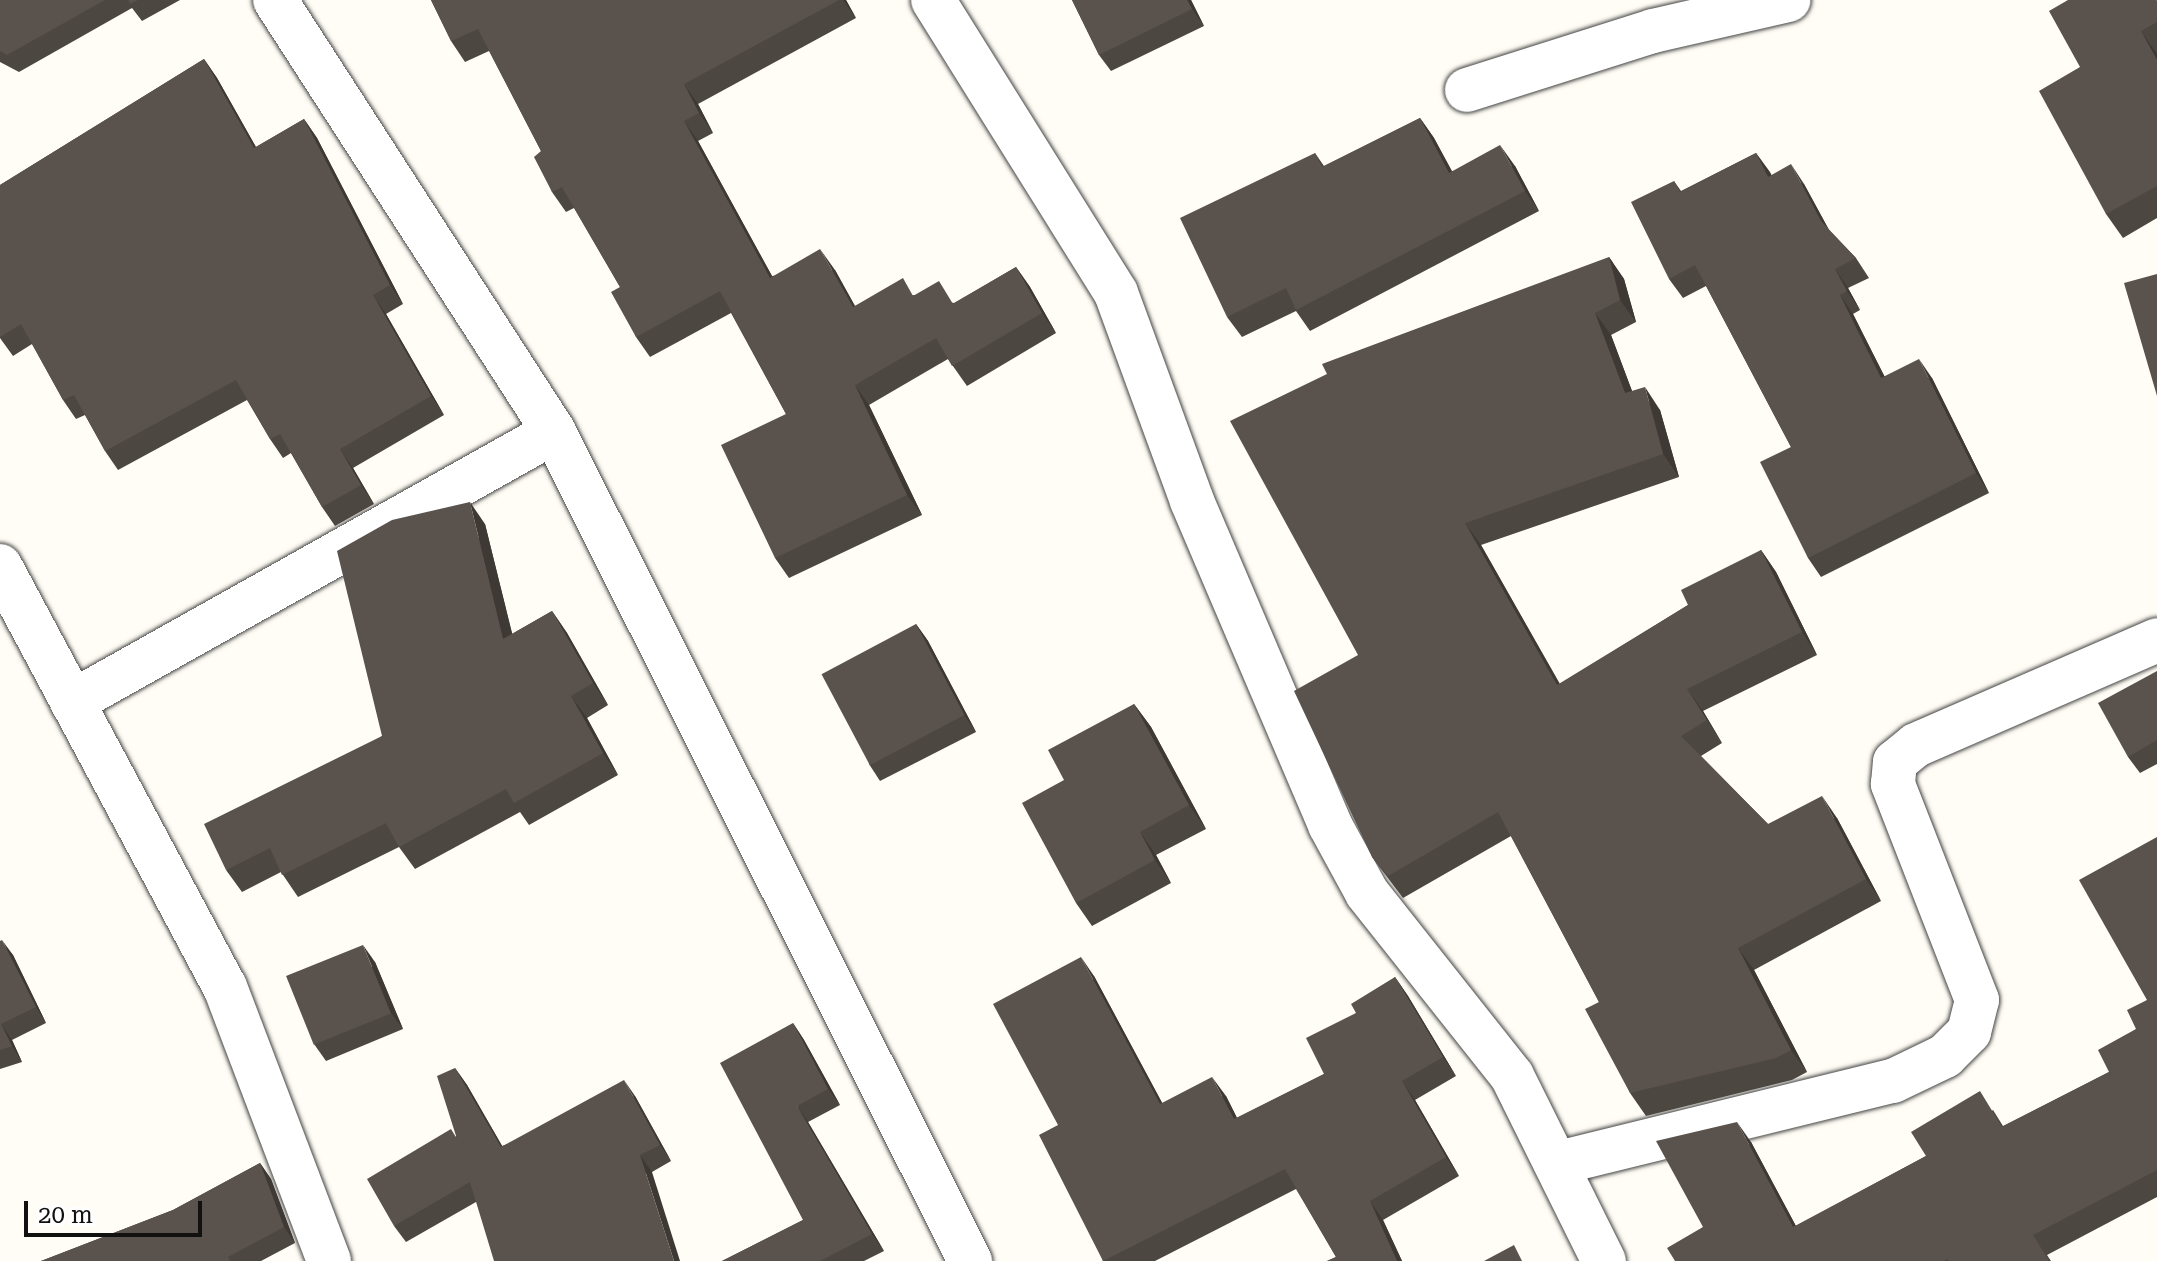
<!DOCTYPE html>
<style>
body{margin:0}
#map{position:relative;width:2157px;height:1261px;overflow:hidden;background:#fffdf5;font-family:"Roboto Serif",serif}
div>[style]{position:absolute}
.roads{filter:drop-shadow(0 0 2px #444) drop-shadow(0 0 2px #444)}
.minor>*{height:44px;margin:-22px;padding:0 22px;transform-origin:22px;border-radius:22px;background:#fff}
.wall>*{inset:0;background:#4d4742}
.shaded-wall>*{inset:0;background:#3f3936}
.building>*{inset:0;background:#5a524d;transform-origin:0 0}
span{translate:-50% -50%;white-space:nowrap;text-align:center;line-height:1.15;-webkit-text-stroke:8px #fff;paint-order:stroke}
.scale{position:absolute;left:24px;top:1201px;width:178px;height:36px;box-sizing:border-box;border:4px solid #111;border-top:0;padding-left:10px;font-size:24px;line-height:28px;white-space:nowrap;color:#111;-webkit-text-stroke:6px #fff;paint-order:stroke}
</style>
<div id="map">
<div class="roads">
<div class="minor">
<div style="left:275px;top:0;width:514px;rotate:57.14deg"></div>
<div style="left:554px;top:432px;width:928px;rotate:63.35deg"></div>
<div style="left:933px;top:0;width:345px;rotate:58deg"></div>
<div style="left:1116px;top:293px;width:221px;rotate:69.9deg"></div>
<div style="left:1192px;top:501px;width:352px;rotate:66.9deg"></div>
<div style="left:1330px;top:825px;width:77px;rotate:61.4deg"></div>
<div style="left:1367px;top:893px;width:233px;rotate:51.6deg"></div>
<div style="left:1512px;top:1076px;width:207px;rotate:63.6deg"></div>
<div style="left:1467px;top:90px;width:195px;rotate:-17.6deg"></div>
<div style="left:1653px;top:31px;width:139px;rotate:-12.9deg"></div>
<div style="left:0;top:566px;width:477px;rotate:61.9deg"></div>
<div style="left:225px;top:987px;width:293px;rotate:69.2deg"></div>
<div style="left:72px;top:702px;width:552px;rotate:-29.26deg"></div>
<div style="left:1558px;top:1163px;width:345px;rotate:-13.8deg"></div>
<div style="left:1893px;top:1081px;width:58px;rotate:-25.7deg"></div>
<div style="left:1945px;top:1056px;width:34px;rotate:-45deg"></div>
<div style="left:1969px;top:1032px;width:33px;rotate:-76deg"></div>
<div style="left:1977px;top:1000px;width:232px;rotate:-111.3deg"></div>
<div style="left:1893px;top:784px;width:22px;rotate:-85deg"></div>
<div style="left:1895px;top:762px;width:27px;rotate:-39deg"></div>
<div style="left:1916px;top:745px;width:263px;rotate:-23.5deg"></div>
</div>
</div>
<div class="wall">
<div style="clip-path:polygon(0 0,180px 0,142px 21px,132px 8px,19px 72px,0 62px)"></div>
<div style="clip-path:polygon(431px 0,846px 0,856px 18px,698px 104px,713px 133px,698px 141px,772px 276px,835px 270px,855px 306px,914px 295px,954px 303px,1016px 267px,1030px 287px,1056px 333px,967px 386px,948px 359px,869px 405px,922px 515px,789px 578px,775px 558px,786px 414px,731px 313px,650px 357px,636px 337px,620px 287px,574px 208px,566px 212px,552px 192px,541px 151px,489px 51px,465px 62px,451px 41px)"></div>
<div style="clip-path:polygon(1072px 0,1191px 0,1204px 26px,1111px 71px,1099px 55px)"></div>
<div style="clip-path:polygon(2157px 0,2157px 218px,2123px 238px,2106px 214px,2080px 67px)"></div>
<div style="clip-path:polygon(204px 59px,217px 78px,256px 147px,304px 119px,317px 138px,403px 304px,386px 314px,444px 415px,353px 468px,374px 504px,335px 526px,322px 507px,291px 453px,283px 458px,270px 439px,247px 400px,118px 470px,105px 451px,85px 415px,76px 419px,63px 400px,32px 344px,13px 356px,0 338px,0 185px)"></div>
<div style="clip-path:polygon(1420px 118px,1434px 138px,1452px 171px,1515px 166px,1539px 211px,1310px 331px,1296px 311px,1242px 337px,1227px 317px,1315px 153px,1324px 166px)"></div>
<div style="clip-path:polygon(1756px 153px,1771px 175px,1804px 184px,1829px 230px,1856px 258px,1869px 278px,1848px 288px,1860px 310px,1853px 314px,1884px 376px,1932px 378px,1989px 493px,1821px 577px,1808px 558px,1791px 447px,1706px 286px,1683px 298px,1669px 279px,1674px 181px,1681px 191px)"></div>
<div style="clip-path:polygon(1609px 257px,1624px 279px,1636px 322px,1611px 335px,1632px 391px,1660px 410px,1679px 477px,1481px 545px,1560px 684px,1688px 605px,1761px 550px,1776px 572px,1817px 655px,1703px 711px,1722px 743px,1701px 756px,1768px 824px,1837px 818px,1881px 901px,1754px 970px,1807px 1072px,1792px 1080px,1646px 1116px,1630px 1093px,1599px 1002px,1511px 836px,1403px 898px,1372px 857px,1358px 655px)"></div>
<div style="clip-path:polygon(485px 524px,512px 634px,552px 611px,567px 633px,608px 705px,587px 718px,618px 775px,529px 825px,520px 812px,415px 869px,399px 847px,298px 897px,281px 872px,242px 892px,226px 870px,382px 736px)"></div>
<div style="clip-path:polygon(916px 624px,928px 641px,976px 732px,880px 781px,869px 764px)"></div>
<div style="clip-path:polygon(2157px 671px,2157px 764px,2140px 773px,2128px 757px)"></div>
<div style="clip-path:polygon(1134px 704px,1151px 727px,1206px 829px,1156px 855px,1171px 883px,1092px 926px,1076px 903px,1064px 780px)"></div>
<div style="clip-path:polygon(2157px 837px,2157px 1197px,2047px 1255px,2051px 1261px,1675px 1261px,1703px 1227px,1751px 1142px,1796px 1226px,1926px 1156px,1993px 1110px,2003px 1126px,2109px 1072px,2136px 1029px,2147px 1000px)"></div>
<div style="clip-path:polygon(0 941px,13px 955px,46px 1023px,12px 1040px,22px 1062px,0 1069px)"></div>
<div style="clip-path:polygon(375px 962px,403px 1029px,326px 1061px,314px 1044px)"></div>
<div style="clip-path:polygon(1094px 976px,1162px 1103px,1226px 1096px,1237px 1118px,1324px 1074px,1356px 1013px,1395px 977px,1408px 996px,1456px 1076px,1415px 1100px,1459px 1176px,1383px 1220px,1402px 1261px,1327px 1261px,1336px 1257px,1296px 1189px,1155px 1261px,1103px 1261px,1058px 1125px)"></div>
<div style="clip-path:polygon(793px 1023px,804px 1040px,840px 1105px,808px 1122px,884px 1251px,864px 1261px,722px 1261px,803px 1220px)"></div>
<div style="clip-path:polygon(455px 1068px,467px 1085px,502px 1146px,635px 1096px,671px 1161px,652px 1172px,476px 1202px,406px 1242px,394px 1226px,456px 1136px)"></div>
<div style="clip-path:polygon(260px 1163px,271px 1179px,295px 1243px,261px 1261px,41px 1261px,173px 1210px)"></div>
</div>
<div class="shaded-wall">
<div style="clip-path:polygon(843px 0,846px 0,856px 18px)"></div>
<div style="clip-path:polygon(1187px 0,1191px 0,1204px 26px,1192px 9px)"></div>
<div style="clip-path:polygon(2141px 31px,2157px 54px,2157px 60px)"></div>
<div style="clip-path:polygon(204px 59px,217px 78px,267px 167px,254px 148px)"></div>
<div style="clip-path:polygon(684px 84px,698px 104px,713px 133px,699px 113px)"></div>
<div style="clip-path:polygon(1420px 118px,1434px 138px,1463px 193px,1449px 173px)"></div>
<div style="clip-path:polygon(304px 119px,317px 138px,403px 304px,390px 285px)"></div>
<div style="clip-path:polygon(684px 121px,698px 141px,784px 298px,770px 278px)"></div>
<div style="clip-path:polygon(1500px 145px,1515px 166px,1539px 211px,1525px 191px)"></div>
<div style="clip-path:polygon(1756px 153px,1770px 172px,1782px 196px,1768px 177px)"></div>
<div style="clip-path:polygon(1791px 164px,1804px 184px,1835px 241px,1821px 221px)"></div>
<div style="clip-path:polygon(820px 249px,835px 270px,867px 328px,853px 307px)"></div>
<div style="clip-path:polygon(1609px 257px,1624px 279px,1636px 322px,1620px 300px)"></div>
<div style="clip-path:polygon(1016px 267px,1030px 287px,1056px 333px,1042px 313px)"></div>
<div style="clip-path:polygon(1835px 269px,1848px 288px,1860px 310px,1847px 291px)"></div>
<div style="clip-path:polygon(373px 295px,386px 314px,444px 415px,431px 396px)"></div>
<div style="clip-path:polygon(1840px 295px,1853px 314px,1895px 397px,1881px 378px)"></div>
<div style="clip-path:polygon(1595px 313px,1611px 335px,1641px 415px,1625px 393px)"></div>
<div style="clip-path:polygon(1919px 359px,1932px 378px,1989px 493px,1976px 473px)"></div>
<div style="clip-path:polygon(855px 385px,869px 405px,922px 515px,907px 495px)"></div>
<div style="clip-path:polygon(1645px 387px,1660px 410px,1679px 477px,1663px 454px)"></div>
<div style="clip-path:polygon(340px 449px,353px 468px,374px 504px,361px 485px)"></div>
<div style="clip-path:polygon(470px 502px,485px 524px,519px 661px,503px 639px)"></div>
<div style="clip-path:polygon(1465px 523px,1481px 545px,1573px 708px,1557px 685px)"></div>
<div style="clip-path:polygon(1761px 550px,1776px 572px,1817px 655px,1802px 632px)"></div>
<div style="clip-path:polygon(552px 611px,567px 633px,608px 705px,593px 683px)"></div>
<div style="clip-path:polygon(916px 624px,928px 641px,976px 732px,964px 715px)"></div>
<div style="clip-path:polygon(1687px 689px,1703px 711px,1722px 743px,1707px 720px)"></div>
<div style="clip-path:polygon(571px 696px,587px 718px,618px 775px,603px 753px)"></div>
<div style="clip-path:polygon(1134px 704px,1151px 727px,1206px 829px,1189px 805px)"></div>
<div style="clip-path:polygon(1822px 796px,1837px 818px,1881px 901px,1866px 879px)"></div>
<div style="clip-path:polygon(1140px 832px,1156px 855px,1171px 883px,1155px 860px)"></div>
<div style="clip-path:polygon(2px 940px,13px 955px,46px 1023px,36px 1007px)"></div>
<div style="clip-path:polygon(363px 945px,375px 962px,403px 1029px,391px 1013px)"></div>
<div style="clip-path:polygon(1738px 948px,1754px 970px,1807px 1072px,1791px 1050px)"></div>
<div style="clip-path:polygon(1081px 957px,1094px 976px,1173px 1123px,1160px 1104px)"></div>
<div style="clip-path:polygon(1395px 977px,1408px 996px,1456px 1076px,1443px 1057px)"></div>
<div style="clip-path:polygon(793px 1023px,804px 1040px,840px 1105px,828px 1089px)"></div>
<div style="clip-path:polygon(1px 1024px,12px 1040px,22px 1062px,12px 1046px)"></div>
<div style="clip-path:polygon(455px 1068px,467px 1085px,512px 1163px,501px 1147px)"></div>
<div style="clip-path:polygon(1212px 1077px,1226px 1096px,1247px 1138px,1234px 1119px)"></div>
<div style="clip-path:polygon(624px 1080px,635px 1096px,671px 1161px,660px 1145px)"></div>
<div style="clip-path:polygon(1402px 1081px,1415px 1100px,1459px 1176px,1446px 1157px)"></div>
<div style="clip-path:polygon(797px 1106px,808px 1122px,884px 1251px,872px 1234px)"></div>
<div style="clip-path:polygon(1737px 1122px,1751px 1142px,1807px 1247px,1793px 1227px)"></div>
<div style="clip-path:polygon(640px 1155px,652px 1172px,680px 1261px,674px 1261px)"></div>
<div style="clip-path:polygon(260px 1163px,271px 1179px,295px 1243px,284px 1227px)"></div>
<div style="clip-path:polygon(1370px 1201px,1383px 1220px,1402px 1261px,1397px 1261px)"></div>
</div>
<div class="building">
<div style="clip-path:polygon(0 0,105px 0,7px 55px,0 51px)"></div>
<div style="clip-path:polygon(128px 0,138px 0,130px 4px)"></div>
<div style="clip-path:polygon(431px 0,839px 0,684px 84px,699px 113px,684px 121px,770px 278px,820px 249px,853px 307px,903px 278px,913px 296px,939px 281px,953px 304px,1016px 267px,1042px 313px,952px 366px,936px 338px,855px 385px,907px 495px,775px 558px,721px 445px,786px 414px,720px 291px,636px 337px,611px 292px,620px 287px,562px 187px,552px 192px,534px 157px,541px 151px,478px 29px,451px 41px)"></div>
<div style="clip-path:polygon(1072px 0,1187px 0,1192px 9px,1099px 55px)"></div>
<div style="clip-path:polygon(2068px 0,2156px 0,2157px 1px,2157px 22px,2141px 31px,2157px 60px,2157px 186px,2106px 214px,2039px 91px,2080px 67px,2049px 11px)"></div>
<div style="clip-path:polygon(204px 59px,254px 148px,304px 119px,390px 285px,373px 295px,431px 396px,340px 449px,361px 485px,322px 507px,280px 434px,270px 439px,236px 380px,105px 451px,74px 395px,63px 400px,21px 324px,0 337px,0 185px)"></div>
<div style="clip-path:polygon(1420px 118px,1449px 173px,1500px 145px,1525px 191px,1296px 310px,1286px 288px,1227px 317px,1180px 218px,1315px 153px,1322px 167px)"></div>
<div style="clip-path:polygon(1756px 153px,1768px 177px,1791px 164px,1821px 221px,1856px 258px,1835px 269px,1847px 291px,1840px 295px,1881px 378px,1919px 359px,1976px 473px,1808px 558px,1760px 462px,1791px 447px,1695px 265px,1669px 279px,1631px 202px,1674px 181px,1680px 192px)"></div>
<div style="clip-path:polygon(1609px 257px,1620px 300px,1595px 313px,1625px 393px,1645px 387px,1663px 454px,1465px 523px,1557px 685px,1688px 605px,1681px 590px,1761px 550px,1802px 632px,1687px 689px,1707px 720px,1681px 736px,1768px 824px,1822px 796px,1866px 879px,1738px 948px,1791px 1050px,1776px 1058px,1630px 1093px,1585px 1009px,1599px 1002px,1498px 812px,1388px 876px,1372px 857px,1294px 691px,1358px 655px,1230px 421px,1327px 374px,1322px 364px)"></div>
<div style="clip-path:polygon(2157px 274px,2157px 396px,2124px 283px)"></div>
<div style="clip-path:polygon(470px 502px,503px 639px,552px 611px,593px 683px,571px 696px,603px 753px,514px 803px,506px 789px,399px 847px,386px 823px,282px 875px,270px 848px,226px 870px,204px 824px,382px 736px,337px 551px,392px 520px)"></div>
<div style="left:916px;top:624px;width:103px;height:107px;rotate:62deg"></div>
<div style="clip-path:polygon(2157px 671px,2157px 740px,2128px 757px,2098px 703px)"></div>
<div style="clip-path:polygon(1134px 704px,1189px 805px,1140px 832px,1155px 860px,1076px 903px,1022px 803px,1064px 780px,1048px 750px)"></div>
<div style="clip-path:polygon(2157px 837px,2157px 1170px,2033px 1235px,2049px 1261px,1949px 1261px,1948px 1259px,1943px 1261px,1675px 1261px,1667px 1248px,1703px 1227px,1656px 1141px,1737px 1122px,1793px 1227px,1926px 1156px,1911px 1132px,1980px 1091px,2002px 1127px,2109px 1072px,2098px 1050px,2136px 1029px,2127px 1010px,2147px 1000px,2079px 880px)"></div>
<div style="clip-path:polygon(2px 940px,36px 1007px,1px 1024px,12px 1046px,0 1050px,0 941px)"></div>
<div style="left:363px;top:945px;width:74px;height:83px;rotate:68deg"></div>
<div style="clip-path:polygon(1081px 957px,1160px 1104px,1212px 1077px,1234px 1119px,1324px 1074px,1306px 1038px,1356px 1013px,1351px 1004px,1395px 977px,1443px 1057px,1402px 1081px,1446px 1157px,1370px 1201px,1397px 1261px,1327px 1261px,1336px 1257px,1285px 1169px,1103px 1261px,1039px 1135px,1058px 1125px,993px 1004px)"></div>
<div style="clip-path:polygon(793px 1023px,828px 1089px,797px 1106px,872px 1234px,820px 1261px,722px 1261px,803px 1220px,720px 1063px)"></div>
<div style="clip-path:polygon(455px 1068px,501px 1147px,624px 1080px,660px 1145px,640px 1155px,674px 1261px,494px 1261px,470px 1182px,394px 1226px,367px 1179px,451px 1129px,457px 1139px,437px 1076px)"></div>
<div style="clip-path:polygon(260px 1163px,284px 1227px,228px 1257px,230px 1261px,41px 1261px,173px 1210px)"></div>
<div style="clip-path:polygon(1514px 1245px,1522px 1261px,1484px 1261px)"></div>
</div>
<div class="scale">20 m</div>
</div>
